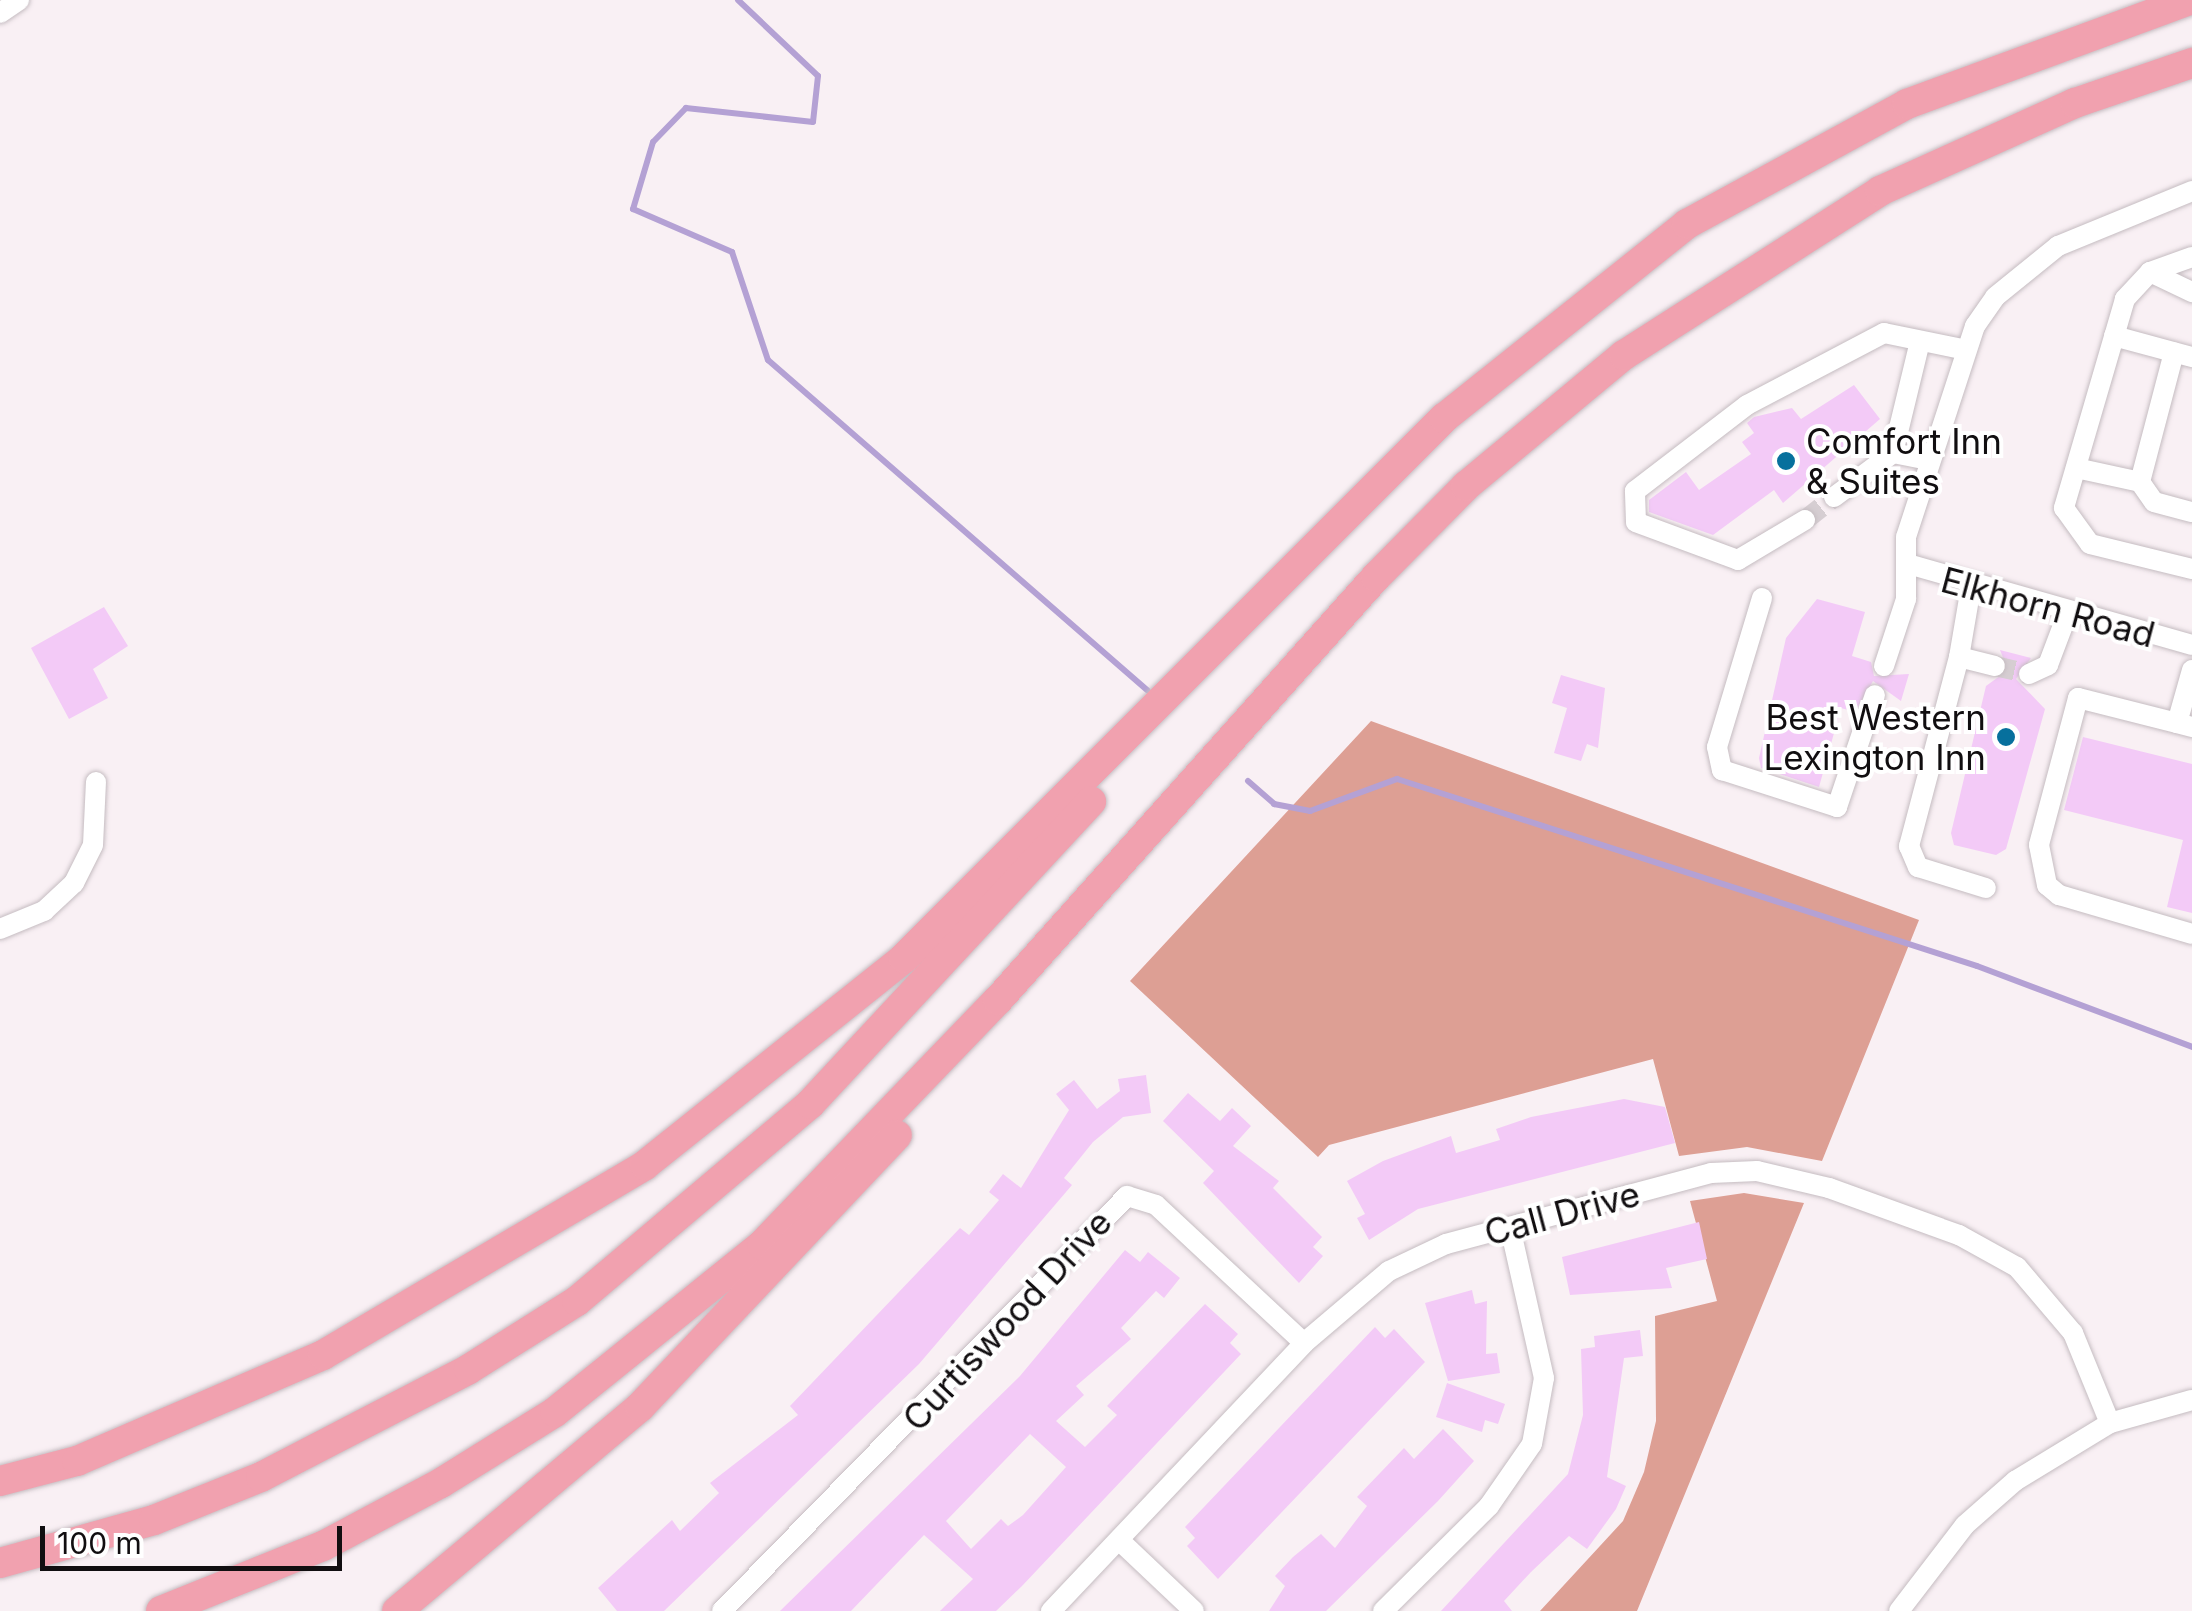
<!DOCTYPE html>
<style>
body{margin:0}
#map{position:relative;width:2192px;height:1611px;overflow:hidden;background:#f9f0f4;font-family:Inter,sans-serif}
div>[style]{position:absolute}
.forest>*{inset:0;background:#dd9f94}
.stream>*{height:6px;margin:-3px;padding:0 3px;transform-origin:3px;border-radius:3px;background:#b4a1d4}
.building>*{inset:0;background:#f3caf7}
.minor-tunnel>*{height:20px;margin-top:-10px;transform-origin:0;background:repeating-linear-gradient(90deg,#d6ced2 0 20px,transparent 0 30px)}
.roads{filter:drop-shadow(0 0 2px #c5bcc1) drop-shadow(0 0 2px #c5bcc1)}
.minor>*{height:20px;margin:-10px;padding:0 10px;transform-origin:10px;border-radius:10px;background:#fff}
.highway>*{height:30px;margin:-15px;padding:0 15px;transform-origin:15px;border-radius:15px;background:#f1a1af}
.dots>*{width:28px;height:28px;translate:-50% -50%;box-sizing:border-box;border:5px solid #fff;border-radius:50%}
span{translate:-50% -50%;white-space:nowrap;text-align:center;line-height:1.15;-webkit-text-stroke:8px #fff;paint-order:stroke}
.poi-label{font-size:35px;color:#110e10}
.left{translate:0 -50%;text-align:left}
.right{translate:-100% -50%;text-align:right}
.street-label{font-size:35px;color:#110e10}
.scale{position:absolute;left:40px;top:1526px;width:302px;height:45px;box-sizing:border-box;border:5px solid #110e10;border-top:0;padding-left:12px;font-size:30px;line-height:35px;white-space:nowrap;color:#110e10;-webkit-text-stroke:8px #fff;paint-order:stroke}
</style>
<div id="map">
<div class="forest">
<div style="clip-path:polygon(1371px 721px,1919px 920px,1822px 1161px,1747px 1147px,1679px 1156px,1653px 1059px,1329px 1145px,1318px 1157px,1130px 981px)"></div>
<div style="clip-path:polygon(1744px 1193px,1804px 1203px,1637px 1611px,1540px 1611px,1623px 1521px,1644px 1472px,1656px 1421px,1655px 1316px,1717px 1301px,1690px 1201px)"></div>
</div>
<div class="stream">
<div style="left:738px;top:0;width:110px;rotate:43.5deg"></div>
<div style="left:818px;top:76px;width:46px;rotate:96.2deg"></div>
<div style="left:813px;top:122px;width:128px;rotate:-173.7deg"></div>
<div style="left:686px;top:108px;width:47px;rotate:134.1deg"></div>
<div style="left:653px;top:142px;width:70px;rotate:106.6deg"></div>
<div style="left:633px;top:209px;width:108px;rotate:23.5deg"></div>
<div style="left:732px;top:252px;width:114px;rotate:71.6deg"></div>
<div style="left:768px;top:360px;width:503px;rotate:41.05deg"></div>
<div style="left:1248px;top:781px;width:35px;rotate:41deg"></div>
<div style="left:1274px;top:804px;width:37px;rotate:11deg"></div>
<div style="left:1310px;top:811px;width:93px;rotate:-20.2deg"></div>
<div style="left:1397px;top:779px;width:609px;rotate:17.87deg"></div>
<div style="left:1977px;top:966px;width:230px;rotate:20.6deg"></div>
</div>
<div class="building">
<div style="clip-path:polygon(1854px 385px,1880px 419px,1783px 503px,1774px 490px,1713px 535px,1649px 512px,1649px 500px,1686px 472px,1699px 490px,1751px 454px,1742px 442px,1754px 433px,1747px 423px,1754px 417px,1792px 408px,1801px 419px)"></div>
<div style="clip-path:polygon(1817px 599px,1865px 612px,1852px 656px,1871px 662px,1874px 676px,1909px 674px,1901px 701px,1873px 681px,1855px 712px,1841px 708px,1819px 787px,1761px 768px,1759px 758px,1786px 638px)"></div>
<div style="clip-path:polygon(104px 607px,128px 646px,93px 669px,108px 698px,69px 719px,31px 648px)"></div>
<div style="clip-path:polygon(2000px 650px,2031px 658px,2016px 679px,2045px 709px,2006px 849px,1996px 855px,1954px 845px,1951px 833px,1986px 686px,2008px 670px)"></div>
<div style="clip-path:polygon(1561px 675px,1605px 688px,1598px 748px,1587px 744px,1581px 761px,1554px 753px,1567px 708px,1552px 703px)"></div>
<div style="clip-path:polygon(2083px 737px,2192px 764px,2192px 913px,2167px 907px,2183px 840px,2064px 810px)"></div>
<div style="clip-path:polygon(1146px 1075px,1151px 1113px,1123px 1117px,1093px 1142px,1064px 1178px,1072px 1185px,919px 1364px,664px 1611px,617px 1611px,598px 1588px,672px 1520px,680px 1531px,719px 1493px,710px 1483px,798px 1415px,790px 1406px,960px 1228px,969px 1235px,999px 1200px,989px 1192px,1003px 1174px,1021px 1188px,1069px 1110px,1056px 1094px,1074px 1080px,1097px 1109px,1120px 1091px,1118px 1079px)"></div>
<div style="clip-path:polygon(1188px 1093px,1220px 1121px,1232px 1108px,1251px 1126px,1233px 1146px,1279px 1181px,1273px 1188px,1322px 1237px,1313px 1247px,1323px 1256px,1299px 1283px,1203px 1183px,1214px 1171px,1163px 1121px)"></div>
<div style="clip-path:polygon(1624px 1099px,1665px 1107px,1675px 1143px,1418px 1209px,1369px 1240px,1357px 1218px,1365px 1214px,1347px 1181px,1383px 1161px,1451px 1136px,1456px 1153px,1500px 1140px,1496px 1129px,1531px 1117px)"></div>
<div style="clip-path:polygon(1699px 1222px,1707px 1259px,1666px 1268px,1672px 1288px,1570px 1295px,1562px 1257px)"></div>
<div style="clip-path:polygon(evenodd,1125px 1250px,1140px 1262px,1148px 1252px,1180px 1278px,1164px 1298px,1156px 1291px,1121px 1328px,1131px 1339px,1076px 1386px,1084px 1395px,1056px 1421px,1085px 1447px,1117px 1415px,1107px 1406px,1205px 1304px,1238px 1334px,1230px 1343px,1241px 1354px,1022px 1586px,996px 1611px,940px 1611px,973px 1579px,924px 1535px,851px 1611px,780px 1611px,1020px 1376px,1125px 1250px,1030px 1434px,1066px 1467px,1023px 1515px,1008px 1526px,1001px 1519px,971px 1549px,946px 1521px,1030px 1434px)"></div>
<div style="clip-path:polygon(1472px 1290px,1475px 1304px,1487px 1301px,1486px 1354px,1497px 1353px,1500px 1373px,1448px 1381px,1425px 1303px)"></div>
<div style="clip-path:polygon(1375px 1327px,1385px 1338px,1394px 1329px,1425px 1362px,1218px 1579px,1187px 1546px,1195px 1538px,1185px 1527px)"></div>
<div style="clip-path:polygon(1640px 1330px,1643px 1356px,1624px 1358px,1607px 1477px,1626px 1486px,1616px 1509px,1587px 1549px,1569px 1536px,1531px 1572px,1504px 1601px,1512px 1611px,1441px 1611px,1568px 1474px,1583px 1415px,1581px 1349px,1595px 1347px,1594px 1336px)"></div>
<div style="clip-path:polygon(1447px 1383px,1505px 1404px,1498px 1424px,1485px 1420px,1482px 1432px,1436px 1417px)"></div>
<div style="clip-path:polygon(1443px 1429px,1474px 1461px,1438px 1501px,1326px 1611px,1269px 1611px,1285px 1586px,1275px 1576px,1293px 1557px,1321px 1534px,1335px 1548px,1367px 1506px,1357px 1497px,1404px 1448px,1414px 1459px)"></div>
</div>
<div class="minor-tunnel">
<div style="left:1805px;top:520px;width:37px;rotate:-38deg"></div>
<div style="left:1995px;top:666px;width:35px;rotate:13deg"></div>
</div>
<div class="roads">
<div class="minor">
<div style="left:0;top:13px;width:23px;rotate:-34deg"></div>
<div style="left:2192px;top:257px;width:45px;rotate:160.3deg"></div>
<div style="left:2150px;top:272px;width:37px;rotate:133deg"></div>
<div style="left:2125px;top:299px;width:218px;rotate:106.3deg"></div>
<div style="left:2064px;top:508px;width:44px;rotate:54.2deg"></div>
<div style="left:2090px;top:544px;width:105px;rotate:13.8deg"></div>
<div style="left:2150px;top:272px;width:47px;rotate:25.5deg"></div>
<div style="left:2114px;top:336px;width:81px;rotate:15.1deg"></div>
<div style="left:1893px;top:453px;width:115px;rotate:-76.4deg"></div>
<div style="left:2076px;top:468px;width:66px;rotate:12.3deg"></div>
<div style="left:2140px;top:482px;width:134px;rotate:-75.3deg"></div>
<div style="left:2140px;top:482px;width:24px;rotate:55deg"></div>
<div style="left:2154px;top:502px;width:39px;rotate:15deg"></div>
<div style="left:1834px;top:497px;width:74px;rotate:-36.7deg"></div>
<div style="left:1893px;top:453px;width:36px;rotate:11deg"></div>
<div style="left:1805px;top:520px;width:78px;rotate:149.2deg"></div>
<div style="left:1738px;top:560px;width:109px;rotate:-159.6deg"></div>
<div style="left:1636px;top:522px;width:31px;rotate:-92deg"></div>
<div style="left:1635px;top:491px;width:141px;rotate:-37.5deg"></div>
<div style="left:1747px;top:405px;width:155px;rotate:-27.7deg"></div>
<div style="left:1884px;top:333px;width:80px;rotate:11.6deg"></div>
<div style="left:1908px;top:564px;width:295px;rotate:15.9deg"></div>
<div style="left:1971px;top:587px;width:71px;rotate:99.7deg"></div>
<div style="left:1959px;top:657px;width:37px;rotate:14deg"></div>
<div style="left:1762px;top:598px;width:156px;rotate:106.8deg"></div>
<div style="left:1717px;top:747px;width:24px;rotate:78deg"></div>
<div style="left:1722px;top:770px;width:121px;rotate:17.8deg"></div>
<div style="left:1837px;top:807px;width:118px;rotate:-71.3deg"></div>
<div style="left:1959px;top:657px;width:196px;rotate:104.8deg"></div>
<div style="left:1909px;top:846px;width:23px;rotate:67deg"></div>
<div style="left:1918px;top:867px;width:71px;rotate:17.2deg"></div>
<div style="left:1884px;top:666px;width:71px;rotate:-71.8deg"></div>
<div style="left:1906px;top:599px;width:62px;rotate:-90deg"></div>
<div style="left:1906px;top:537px;width:222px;rotate:-71.9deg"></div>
<div style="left:1975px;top:326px;width:35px;rotate:-55deg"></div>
<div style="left:1995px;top:297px;width:81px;rotate:-39deg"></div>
<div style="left:2058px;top:246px;width:145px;rotate:-22.3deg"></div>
<div style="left:2192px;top:670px;width:55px;rotate:105.8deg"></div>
<div style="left:2177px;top:723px;width:16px;rotate:15deg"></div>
<div style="left:2029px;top:674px;width:21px;rotate:-25deg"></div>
<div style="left:2048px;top:665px;width:57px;rotate:-69.3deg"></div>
<div style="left:2177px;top:723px;width:102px;rotate:-165.8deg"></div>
<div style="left:2078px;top:698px;width:152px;rotate:104.9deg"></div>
<div style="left:2039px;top:845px;width:41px;rotate:78.7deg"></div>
<div style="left:2047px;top:885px;width:16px;rotate:40deg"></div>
<div style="left:2059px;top:895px;width:139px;rotate:16.3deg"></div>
<div style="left:0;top:929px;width:48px;rotate:-22.2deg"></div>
<div style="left:44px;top:911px;width:41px;rotate:-43deg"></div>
<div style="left:74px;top:883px;width:42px;rotate:-63.4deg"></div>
<div style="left:93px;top:845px;width:63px;rotate:-87.3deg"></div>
<div style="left:1119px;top:1540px;width:103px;rotate:43.4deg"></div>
<div style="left:722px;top:1611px;width:580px;rotate:-45.7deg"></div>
<div style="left:1127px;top:1196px;width:30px;rotate:17deg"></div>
<div style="left:1156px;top:1205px;width:202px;rotate:43deg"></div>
<div style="left:1051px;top:1611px;width:369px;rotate:-46.6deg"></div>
<div style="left:1304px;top:1343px;width:111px;rotate:-40.3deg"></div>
<div style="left:1389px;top:1271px;width:63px;rotate:-25.3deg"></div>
<div style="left:1446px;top:1244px;width:274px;rotate:-15deg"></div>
<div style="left:1711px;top:1173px;width:46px;rotate:-2.5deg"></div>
<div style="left:1757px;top:1171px;width:74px;rotate:13.3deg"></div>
<div style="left:1829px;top:1188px;width:138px;rotate:19.9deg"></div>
<div style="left:1959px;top:1235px;width:66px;rotate:28.9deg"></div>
<div style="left:2017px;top:1267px;width:87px;rotate:49.7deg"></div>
<div style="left:2073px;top:1333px;width:97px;rotate:67.7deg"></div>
<div style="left:1383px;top:1611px;width:149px;rotate:-44.7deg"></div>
<div style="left:1489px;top:1506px;width:75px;rotate:-55.3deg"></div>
<div style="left:1532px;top:1444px;width:67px;rotate:-79.7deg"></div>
<div style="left:1544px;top:1378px;width:155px;rotate:-102.7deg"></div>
<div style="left:1899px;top:1611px;width:108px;rotate:-52.5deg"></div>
<div style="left:1965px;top:1525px;width:67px;rotate:-41.3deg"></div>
<div style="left:2015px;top:1481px;width:111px;rotate:-31.4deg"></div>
<div style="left:2110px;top:1423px;width:85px;rotate:-15.7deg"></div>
</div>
<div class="highway">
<div style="left:0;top:1481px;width:80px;rotate:-14.6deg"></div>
<div style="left:77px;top:1461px;width:268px;rotate:-23.3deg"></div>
<div style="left:323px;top:1355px;width:374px;rotate:-30.5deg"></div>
<div style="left:645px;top:1165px;width:332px;rotate:-38.6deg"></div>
<div style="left:904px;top:958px;width:764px;rotate:-45deg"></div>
<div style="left:1444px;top:418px;width:311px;rotate:-38.6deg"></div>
<div style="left:1687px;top:224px;width:251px;rotate:-28.6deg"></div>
<div style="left:1907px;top:104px;width:301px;rotate:-20.2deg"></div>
<div style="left:0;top:1563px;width:160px;rotate:-15.6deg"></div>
<div style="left:154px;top:1520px;width:115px;rotate:-21.9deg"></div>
<div style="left:261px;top:1477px;width:234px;rotate:-27.4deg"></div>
<div style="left:469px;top:1369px;width:128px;rotate:-32.2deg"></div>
<div style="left:577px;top:1301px;width:305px;rotate:-40.2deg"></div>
<div style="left:810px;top:1104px;width:413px;rotate:-47.1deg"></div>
<div style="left:161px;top:1611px;width:175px;rotate:-21.9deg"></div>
<div style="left:323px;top:1546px;width:134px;rotate:-28.1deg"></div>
<div style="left:441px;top:1483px;width:134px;rotate:-31.9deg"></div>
<div style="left:555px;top:1412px;width:266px;rotate:-38.9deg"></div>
<div style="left:762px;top:1245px;width:340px;rotate:-46.1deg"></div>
<div style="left:998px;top:1000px;width:567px;rotate:-48.22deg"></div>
<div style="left:1376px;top:577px;width:128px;rotate:-45.3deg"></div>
<div style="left:1466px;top:486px;width:205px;rotate:-39.7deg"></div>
<div style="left:1624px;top:355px;width:304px;rotate:-32.6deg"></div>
<div style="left:1880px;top:191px;width:214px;rotate:-24.3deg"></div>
<div style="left:2075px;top:103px;width:124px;rotate:-18.9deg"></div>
<div style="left:397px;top:1611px;width:317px;rotate:-40deg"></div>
<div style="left:640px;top:1407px;width:374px;rotate:-46.6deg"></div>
</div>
</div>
<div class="dots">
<div style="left:1786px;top:461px;background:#07709d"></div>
<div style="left:2006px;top:737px;background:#07709d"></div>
</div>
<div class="poi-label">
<span class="left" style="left:1806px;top:461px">Comfort Inn<br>&amp; Suites</span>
<span class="right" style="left:1986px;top:737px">Best Western<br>Lexington Inn</span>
</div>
<div class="street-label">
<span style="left:2048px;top:607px;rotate:15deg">Elkhorn Road</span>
<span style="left:1562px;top:1213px;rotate:-15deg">Call Drive</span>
<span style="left:1007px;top:1320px;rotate:-47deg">Curtiswood Drive</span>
</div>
<div class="scale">100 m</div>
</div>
